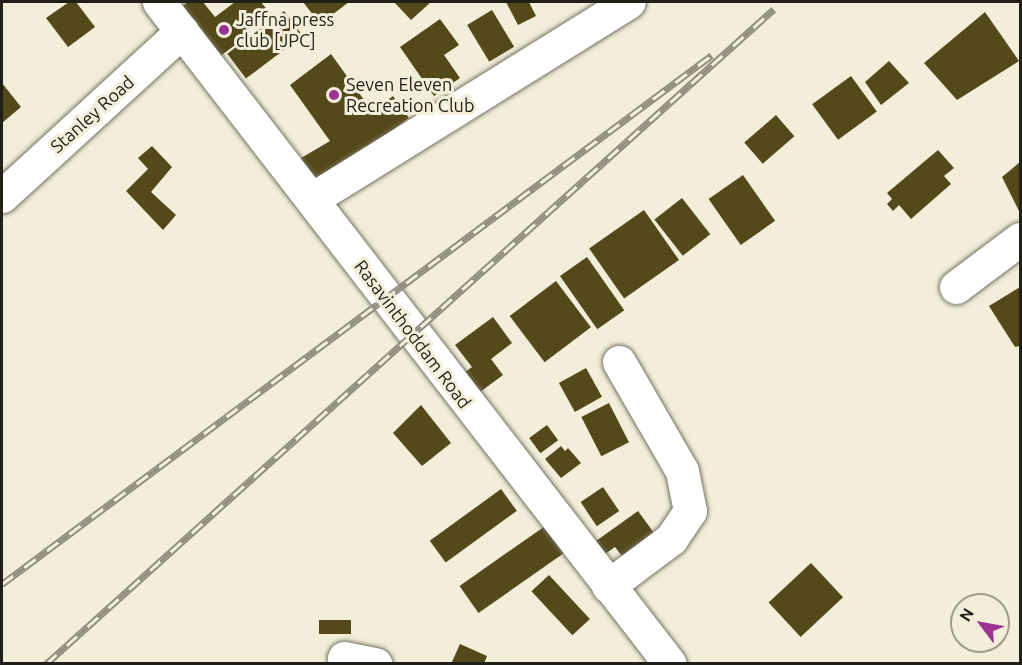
<!DOCTYPE html>
<style>
body{margin:0}
#map{position:relative;width:1022px;height:665px;overflow:hidden;background:#f2eeda;font-family:Ubuntu,sans-serif}
div>[style]{position:absolute}
.building>*{inset:0;background:#54491a;transform-origin:0 0}
.roads{filter:drop-shadow(0 0 2px #777362) drop-shadow(0 0 2px #777362)}
.minor>*{height:33px;margin:-16.5px;padding:0 16.5px;transform-origin:16.5px;border-radius:16.5px;background:#fff}
.rail>*{height:7px;margin-top:-3.5px;transform-origin:0;background:repeating-linear-gradient(90deg,#f2eeda 0 14px,#918e80 0 28px);box-sizing:border-box;border-block:2px solid #918e80}
.dots>*{width:16px;height:16px;translate:-50% -50%;box-sizing:border-box;border:3px solid #f2eeda;border-radius:50%}
span{translate:-50% -50%;white-space:nowrap;text-align:center;line-height:1.15;-webkit-text-stroke:6px #f2eeda;paint-order:stroke}
.poi-label{font-size:18px;color:#201f18}
.left{translate:0 -50%;text-align:left}
.street-label{font-size:18px;color:#201f18}
.frame{position:absolute;inset:0;border:3px solid #201f18;pointer-events:none}
.north{position:absolute;left:950px;top:593px;width:60px;height:60px;box-sizing:border-box;background:#f2eeda;border:2px solid #9e9b8c;border-radius:50%;rotate:302deg;font-size:16px;font-weight:700;line-height:24px;text-align:center;color:#201f18}
.north::after{content:'';display:block;margin:auto;width:21px;height:27px;background:#9b3294;clip-path:polygon(50% 0,100% 100%,50% 72%,0 100%)}
</style>
<div id="map">
<div class="building">
<div style="clip-path:polygon(69px 2px,76px 2px,95px 27px,68px 47px,46px 18px)"></div>
<div style="clip-path:polygon(188px 2px,203px 2px,215px 17px,235px 2px,261px 2px,268px 11px,246px 27px,250px 34px,219px 57px,182px 6px)"></div>
<div style="clip-path:polygon(303px 2px,349px 2px,320px 24px)"></div>
<div style="clip-path:polygon(394px 2px,431px 2px,411px 20px)"></div>
<div style="clip-path:polygon(506px 2px,529px 2px,536px 16px,518px 25px)"></div>
<div style="left:492px;top:10px;width:43px;height:29px;rotate:59deg"></div>
<div style="left:284px;top:11px;width:31px;height:71px;rotate:53deg"></div>
<div style="clip-path:polygon(985px 12px,1019px 61px,957px 100px,924px 63px)"></div>
<div style="clip-path:polygon(440px 19px,459px 45px,444px 55px,460px 78px,434px 96px,400px 47px)"></div>
<div style="clip-path:polygon(331px 54px,372px 111px,393px 96px,409px 118px,330px 176px,313px 184px,296px 161px,330px 141px,290px 85px)"></div>
<div style="clip-path:polygon(889px 61px,909px 83px,881px 105px,865px 82px)"></div>
<div style="left:851px;top:76px;width:44px;height:48px;rotate:54deg"></div>
<div style="clip-path:polygon(2px 83px,21px 107px,2px 123px)"></div>
<div style="left:776px;top:115px;width:28px;height:42px;rotate:49deg"></div>
<div style="clip-path:polygon(152px 146px,172px 167px,151px 192px,176px 215px,163px 230px,126px 191px,148px 169px,138px 158px)"></div>
<div style="clip-path:polygon(938px 150px,954px 168px,944px 176px,951px 184px,911px 219px,899px 205px,893px 211px,887px 204px,892px 199px,887px 193px)"></div>
<div style="clip-path:polygon(1020px 162px,1020px 213px,1002px 177px)"></div>
<div style="left:743px;top:175px;width:56px;height:42px;rotate:55deg"></div>
<div style="left:682px;top:198px;width:46px;height:35px;rotate:52deg"></div>
<div style="left:644px;top:210px;width:61px;height:67px;rotate:55deg"></div>
<div style="left:587px;top:257px;width:65px;height:33px;rotate:55deg"></div>
<div style="left:556px;top:281px;width:58px;height:58px;rotate:53deg"></div>
<div style="clip-path:polygon(1020px 287px,1020px 346px,1015px 347px,989px 306px)"></div>
<div style="clip-path:polygon(493px 317px,512px 343px,491px 359px,503px 375px,476px 395px,461px 375px,472px 367px,455px 345px)"></div>
<div style="left:586px;top:368px;width:33px;height:31px;rotate:61deg"></div>
<div style="left:609px;top:403px;width:44px;height:31px;rotate:63deg"></div>
<div style="clip-path:polygon(421px 405px,451px 443px,422px 466px,393px 433px)"></div>
<div style="left:547px;top:425px;width:19px;height:22px;rotate:54deg"></div>
<div style="clip-path:polygon(561px 446px,565px 451px,568px 448px,581px 463px,561px 478px,545px 459px)"></div>
<div style="left:603px;top:487px;width:29px;height:27px;rotate:56deg"></div>
<div style="left:501px;top:489px;width:27px;height:88px;rotate:54deg"></div>
<div style="clip-path:polygon(638px 511px,654px 533px,622px 556px,615px 547px,605px 554px,596px 541px)"></div>
<div style="left:548px;top:524px;width:33px;height:108px;rotate:55deg"></div>
<div style="left:811px;top:563px;width:47px;height:58px;rotate:47deg"></div>
<div style="left:549px;top:575px;width:60px;height:24px;rotate:47deg"></div>
<div style="left:319px;top:620px;width:32px;height:14px"></div>
<div style="clip-path:polygon(460px 644px,487px 656px,484px 664px,451px 664px)"></div>
</div>
<div class="roads">
<div class="minor">
<div style="left:159px;top:2px;width:836px;rotate:52.34deg"></div>
<div style="left:2px;top:196px;width:244px;rotate:-42.5deg"></div>
<div style="left:312px;top:199px;width:373px;rotate:-31.9deg"></div>
<div style="left:956px;top:287px;width:80px;rotate:-36.9deg"></div>
<div style="left:608px;top:586px;width:79px;rotate:-36.7deg"></div>
<div style="left:671px;top:539px;width:34px;rotate:-56deg"></div>
<div style="left:690px;top:511px;width:41px;rotate:-101.3deg"></div>
<div style="left:682px;top:471px;width:126px;rotate:-120deg"></div>
<div style="left:344px;top:658px;width:32px;rotate:11deg"></div>
</div>
</div>
<div class="rail">
<div style="left:2px;top:584px;width:885px;rotate:-36.69deg"></div>
<div style="left:46px;top:664px;width:979px;rotate:-41.98deg"></div>
</div>
<div class="dots">
<div style="left:224px;top:30px;background:#9b3294"></div>
<div style="left:334px;top:95px;background:#9b3294"></div>
</div>
<div class="poi-label">
<span class="left" style="left:236px;top:30px">Jaffna press<br>club [JPC]</span>
<span class="left" style="left:346px;top:95px">Seven Eleven<br>Recreation Club</span>
</div>
<div class="street-label">
<span style="left:92px;top:114px;rotate:-42deg">Stanley Road</span>
<span style="left:413px;top:334px;rotate:53deg">Rasavinthoddam Road</span>
</div>
<div class="frame"></div>
<div class="north">N</div>
</div>
